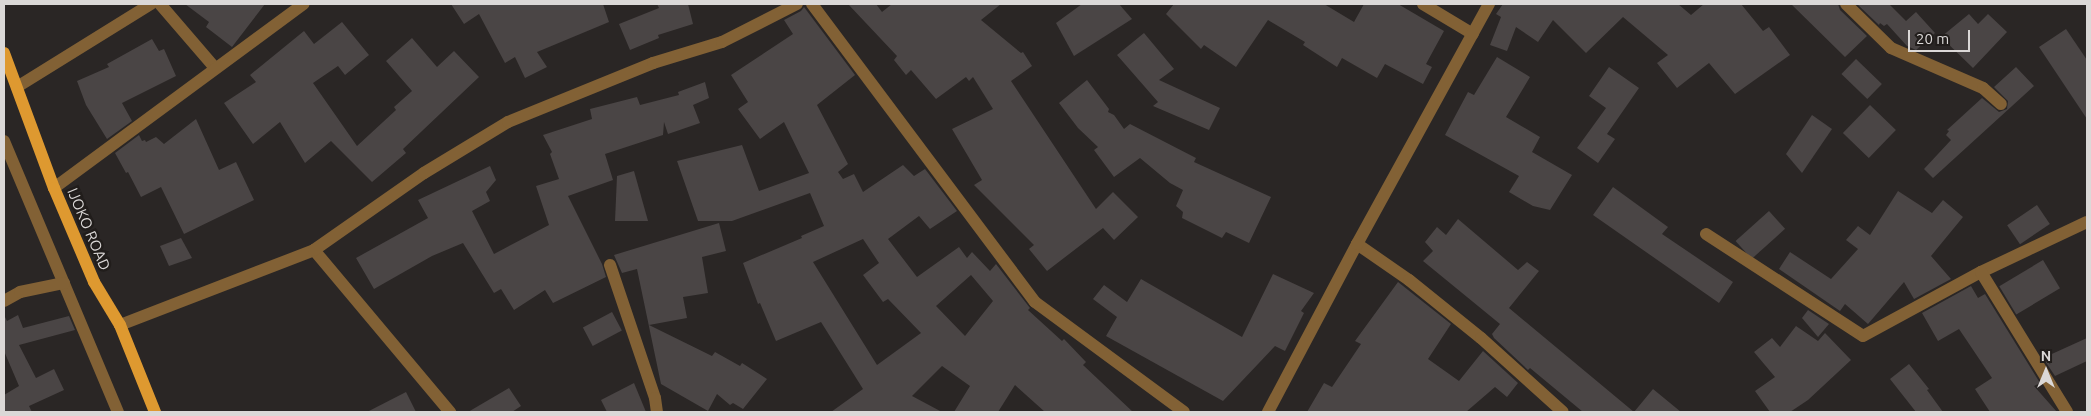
<!DOCTYPE html>
<style>
body{margin:0}
#map{position:relative;width:2091px;height:416px;overflow:hidden;background:#2a2625;font-family:Ubuntu,sans-serif}
div>[style]{position:absolute}
.building>*{inset:0;background:#4a4545;transform-origin:0 0}
.minor>*{height:12px;margin:-6px;padding:0 6px;transform-origin:6px;border-radius:6px;background:#826135}
.major>*{height:12px;margin:-6px;padding:0 6px;transform-origin:6px;border-radius:6px;background:#de9930}
span{translate:-50% -50%;white-space:nowrap;text-align:center;line-height:1.15;-webkit-text-stroke:5px #211d1b;paint-order:stroke}
.street-label{font-size:15px;color:#dbd8d7}
.frame{position:absolute;inset:0;border:5px solid #dbd8d7;pointer-events:none}
.north{position:absolute;left:2021px;top:346px;width:50px;height:50px;-webkit-text-stroke:4px #211d1b;paint-order:stroke;rotate:0deg;font-size:14px;font-weight:700;line-height:20px;text-align:center;color:#dbd8d7}
.north::after{content:'';display:block;margin:auto;width:18px;height:22px;background:#dbd8d7;clip-path:polygon(50% 0,100% 100%,50% 72%,0 100%)}
.scale{position:absolute;left:1908px;top:30px;width:62px;height:22px;box-sizing:border-box;border:2px solid #dbd8d7;border-top:0;padding-left:6px;font-size:15px;line-height:18px;white-space:nowrap;color:#dbd8d7;-webkit-text-stroke:4px #211d1b;paint-order:stroke}
</style>
<div id="map">
<div class="building">
<div style="clip-path:polygon(185px 4px,265px 4px,232px 47px,206px 27px,209px 22px)"></div>
<div style="clip-path:polygon(451px 4px,603px 4px,609px 22px,537px 52px,547px 67px,525px 78px,515px 57px,505px 63px,479px 14px,464px 24px)"></div>
<div style="clip-path:polygon(657px 4px,688px 4px,693px 24px,658px 35px,659px 38px,630px 50px,619px 24px,659px 8px)"></div>
<div style="clip-path:polygon(848px 4px,876px 4px,882px 12px,892px 4px,1001px 4px,981px 20px,1021px 53px,1023px 52px,1032px 66px,1011px 81px,1096px 209px,1113px 192px,1138px 217px,1114px 240px,1103px 228px,1047px 271px,1029px 249px,1034px 245px,974px 185px,982px 180px,952px 129px,993px 109px,973px 77px,969px 81px,966px 77px,936px 99px,911px 70px,906px 75px,894px 60px,897px 56px)"></div>
<div style="clip-path:polygon(1082px 4px,1119px 4px,1132px 19px,1074px 56px,1056px 23px)"></div>
<div style="clip-path:polygon(1174px 4px,1324px 4px,1354px 22px,1364px 4px,1398px 4px,1444px 31px,1426px 64px,1432px 67px,1423px 84px,1385px 64px,1377px 78px,1342px 58px,1337px 67px,1303px 45px,1305px 42px,1268px 20px,1236px 67px,1204px 45px,1201px 49px,1166px 14px)"></div>
<div style="clip-path:polygon(1503px 4px,1678px 4px,1691px 15px,1704px 4px,1741px 4px,1763px 31px,1769px 27px,1790px 55px,1735px 94px,1709px 63px,1677px 88px,1657px 63px,1668px 55px,1623px 17px,1586px 53px,1553px 20px,1538px 42px,1516px 27px,1507px 51px,1490px 45px,1501px 17px,1496px 14px)"></div>
<div style="clip-path:polygon(1791px 4px,1838px 4px,1840px 10px,1867px 36px,1845px 57px)"></div>
<div style="clip-path:polygon(1857px 4px,1889px 4px,1906px 21px,1916px 12px,1935px 33px,1916px 50px,1907px 46px,1887px 24px,1884px 26px,1880px 23px,1879px 25px)"></div>
<div style="clip-path:polygon(evenodd,804px 7px,855px 75px,817px 105px,848px 164px,838px 172px,843px 179px,854px 174px,863px 192px,903px 165px,914px 176px,925px 169px,957px 211px,930px 229px,919px 216px,888px 239px,917px 277px,959px 247px,967px 258px,972px 252px,990px 271px,996px 264px,1030px 308px,1028px 310px,1062px 341px,1064px 339px,1086px 362px,1083px 365px,1133px 412px,1045px 412px,1015px 385px,998px 412px,954px 412px,970px 386px,942px 366px,912px 396px,942px 412px,831px 412px,863px 389px,821px 322px,776px 341px,760px 303px,758px 304px,743px 263px,802px 238px,801px 236px,824px 226px,810px 193px,732px 221px,698px 221px,677px 161px,742px 145px,759px 191px,809px 173px,784px 122px,760px 139px,738px 109px,748px 102px,731px 75px,793px 34px,784px 20px,801px 11px,804px 7px,863px 239px,879px 263px,863px 275px,883px 302px,888px 299px,921px 333px,877px 365px,813px 262px,863px 239px,804px 7px,971px 275px,993px 301px,965px 336px,936px 306px,971px 275px)"></div>
<div style="clip-path:polygon(1969px 14px,1978px 24px,1988px 14px,2007px 32px,1973px 68px,1941px 37px)"></div>
<div style="clip-path:polygon(342px 22px,369px 55px,345px 75px,338px 66px,313px 83px,357px 146px,396px 110px,394px 107px,412px 91px,386px 61px,412px 38px,437px 67px,454px 51px,479px 77px,403px 149px,406px 153px,372px 182px,331px 141px,305px 163px,280px 122px,253px 144px,224px 103px,256px 82px,250px 75px,304px 31px,314px 44px)"></div>
<div style="clip-path:polygon(2066px 29px,2087px 60px,2087px 119px,2039px 47px)"></div>
<div style="clip-path:polygon(1144px 33px,1174px 69px,1159px 80px,1220px 108px,1209px 130px,1153px 106px,1158px 102px,1117px 55px)"></div>
<div style="clip-path:polygon(152px 39px,159px 51px,164px 49px,176px 76px,122px 103px,132px 121px,107px 139px,86px 105px,77px 81px,109px 67px,107px 64px)"></div>
<div style="clip-path:polygon(1497px 57px,1530px 77px,1506px 117px,1540px 137px,1532px 152px,1572px 175px,1550px 210px,1533px 206px,1509px 192px,1519px 176px,1445px 135px,1468px 92px,1474px 95px)"></div>
<div style="left:1856px;top:59px;width:36px;height:21px;rotate:44deg"></div>
<div style="clip-path:polygon(1609px 67px,1639px 88px,1607px 134px,1615px 139px,1598px 163px,1577px 148px,1606px 108px,1589px 96px)"></div>
<div style="clip-path:polygon(2016px 67px,2034px 86px,1933px 178px,1924px 169px,1951px 140px,1946px 135px,1949px 131px,1947px 130px,1982px 98px,1999px 112px,2007px 109px,2008px 101px,1994px 87px)"></div>
<div style="clip-path:polygon(1087px 80px,1109px 109px,1108px 112px,1114px 115px,1124px 129px,1130px 124px,1196px 158px,1194px 162px,1271px 197px,1249px 243px,1226px 232px,1222px 238px,1182px 218px,1183px 212px,1176px 206px,1183px 190px,1170px 183px,1140px 158px,1114px 177px,1094px 150px,1098px 147px,1078px 128px,1059px 103px)"></div>
<div style="clip-path:polygon(705px 82px,709px 98px,693px 105px,700px 123px,668px 134px,664px 122px,663px 135px,605px 154px,613px 180px,568px 196px,602px 264px,606px 277px,553px 303px,545px 290px,514px 310px,501px 289px,494px 293px,463px 243px,432px 256px,374px 289px,356px 258px,428px 218px,418px 200px,490px 166px,496px 180px,486px 192px,490px 201px,472px 211px,494px 254px,549px 225px,536px 186px,559px 179px,550px 154px,552px 152px,543px 135px,592px 119px,590px 109px,637px 97px,640px 105px,679px 95px,678px 92px)"></div>
<div style="left:1870px;top:105px;width:36px;height:39px;rotate:44deg"></div>
<div style="clip-path:polygon(1812px 115px,1832px 129px,1802px 173px,1786px 154px)"></div>
<div style="clip-path:polygon(196px 119px,219px 170px,236px 162px,254px 200px,184px 234px,161px 187px,141px 197px,128px 172px,126px 173px,115px 153px,139px 135px,142px 141px,145px 140px,146px 142px,156px 137px,164px 144px)"></div>
<div style="clip-path:polygon(634px 171px,648px 221px,615px 221px,617px 176px)"></div>
<div style="clip-path:polygon(1613px 187px,1668px 227px,1662px 234px,1733px 282px,1719px 303px,1593px 215px)"></div>
<div style="clip-path:polygon(1898px 191px,1932px 213px,1943px 200px,1963px 217px,1931px 256px,1951px 279px,1914px 299px,1904px 282px,1868px 324px,1845px 304px,1840px 311px,1779px 269px,1790px 252px,1831px 279px,1858px 249px,1846px 240px,1858px 226px,1870px 235px)"></div>
<div style="left:2037px;top:205px;width:23px;height:36px;rotate:56deg"></div>
<div style="left:1769px;top:211px;width:24px;height:45px;rotate:48deg"></div>
<div style="clip-path:polygon(1458px 219px,1518px 270px,1527px 262px,1539px 271px,1509px 308px,1634px 412px,1653px 389px,1681px 412px,1583px 412px,1530px 368px,1528px 370px,1494px 338px,1492px 334px,1500px 324px,1423px 261px,1433px 251px,1425px 242px,1437px 227px,1446px 235px)"></div>
<div style="clip-path:polygon(719px 223px,726px 251px,702px 257px,708px 293px,683px 297px,687px 318px,649px 325px,712px 356px,715px 352px,740px 366px,742px 363px,767px 379px,743px 409px,733px 403px,730px 405px,717px 394px,708px 411px,661px 384px,637px 269px,622px 273px,614px 255px)"></div>
<div style="clip-path:polygon(181px 238px,192px 258px,169px 266px,160px 246px)"></div>
<div style="left:2043px;top:260px;width:33px;height:51px;rotate:59deg"></div>
<div style="clip-path:polygon(1273px 274px,1314px 293px,1301px 311px,1304px 313px,1285px 351px,1275px 346px,1223px 401px,1106px 336px,1117px 317px,1093px 299px,1104px 285px,1127px 302px,1141px 279px,1242px 337px)"></div>
<div style="clip-path:polygon(1398px 282px,1451px 324px,1428px 359px,1459px 381px,1483px 351px,1518px 383px,1507px 397px,1495px 387px,1466px 412px,1307px 412px,1324px 383px,1332px 387px,1361px 344px,1355px 341px)"></div>
<div style="clip-path:polygon(1971px 286px,1978px 298px,1985px 294px,2040px 383px,2034px 386px,2057px 412px,1990px 412px,1975px 389px,1992px 378px,1959px 329px,1938px 341px,1922px 313px)"></div>
<div style="clip-path:polygon(1808px 310px,1829px 324px,1818px 337px,1802px 318px)"></div>
<div style="left:612px;top:312px;width:21px;height:33px;rotate:62deg"></div>
<div style="clip-path:polygon(4px 315px,7px 321px,18px 315px,23px 328px,69px 316px,75px 330px,19px 345px,36px 378px,54px 369px,64px 390px,29px 406px,32px 412px,4px 412px,4px 395px,19px 386px,4px 351px)"></div>
<div style="clip-path:polygon(1796px 326px,1818px 341px,1825px 333px,1851px 360px,1808px 400px,1790px 412px,1770px 412px,1755px 391px,1775px 377px,1754px 352px,1772px 338px,1780px 347px)"></div>
<div style="clip-path:polygon(2087px 338px,2087px 361px,2055px 376px,2043px 358px)"></div>
<div style="clip-path:polygon(1909px 364px,1929px 389px,1927px 390px,1943px 412px,1916px 412px,1890px 379px)"></div>
<div style="clip-path:polygon(634px 383px,646px 412px,607px 412px,601px 400px)"></div>
<div style="clip-path:polygon(509px 388px,521px 406px,512px 412px,468px 412px)"></div>
<div style="clip-path:polygon(406px 392px,416px 412px,367px 412px)"></div>
</div>
<div class="minor">
<div style="left:160px;top:4px;width:84px;rotate:49.3deg"></div>
<div style="left:812px;top:4px;width:372px;rotate:53.2deg"></div>
<div style="left:1035px;top:302px;width:185px;rotate:36.4deg"></div>
<div style="left:1423px;top:4px;width:58px;rotate:31deg"></div>
<div style="left:1846px;top:4px;width:63px;rotate:44.4deg"></div>
<div style="left:1891px;top:48px;width:100px;rotate:23.5deg"></div>
<div style="left:1983px;top:88px;width:24px;rotate:42deg"></div>
<div style="left:17px;top:87px;width:158px;rotate:-31.8deg"></div>
<div style="left:4px;top:141px;width:294px;rotate:67.2deg"></div>
<div style="left:54px;top:188px;width:310px;rotate:-36.4deg"></div>
<div style="left:1706px;top:234px;width:187px;rotate:33deg"></div>
<div style="left:1863px;top:336px;width:134px;rotate:-28.5deg"></div>
<div style="left:1981px;top:272px;width:117px;rotate:-25.3deg"></div>
<div style="left:1357px;top:244px;width:63px;rotate:34.7deg"></div>
<div style="left:1409px;top:280px;width:92px;rotate:38.9deg"></div>
<div style="left:1481px;top:338px;width:110px;rotate:42.1deg"></div>
<div style="left:314px;top:250px;width:212px;rotate:50deg"></div>
<div style="left:610px;top:265px;width:140px;rotate:71.3deg"></div>
<div style="left:655px;top:398px;width:14px;rotate:82deg"></div>
<div style="left:1981px;top:272px;width:164px;rotate:58.4deg"></div>
<div style="left:4px;top:301px;width:18px;rotate:-29deg"></div>
<div style="left:20px;top:292px;width:45px;rotate:-11.6deg"></div>
<div style="left:120px;top:325px;width:208px;rotate:-21.1deg"></div>
<div style="left:314px;top:250px;width:134px;rotate:-35deg"></div>
<div style="left:424px;top:173px;width:98px;rotate:-31.3deg"></div>
<div style="left:508px;top:122px;width:157px;rotate:-22.1deg"></div>
<div style="left:653px;top:63px;width:72px;rotate:-16.9deg"></div>
<div style="left:722px;top:42px;width:84px;rotate:-26.9deg"></div>
<div style="left:1268px;top:412px;width:190px;rotate:-62.1deg"></div>
<div style="left:1357px;top:244px;width:274px;rotate:-61.2deg"></div>
</div>
<div class="major">
<div style="left:4px;top:53px;width:144px;rotate:69.7deg"></div>
<div style="left:54px;top:188px;width:102px;rotate:66.9deg"></div>
<div style="left:94px;top:282px;width:50px;rotate:58.8deg"></div>
<div style="left:120px;top:325px;width:94px;rotate:68.1deg"></div>
</div>
<div class="street-label">
<span style="left:89px;top:229px;rotate:67deg">IJOKO ROAD</span>
</div>
<div class="frame"></div>
<div class="north">N</div>
<div class="scale">20 m</div>
</div>
